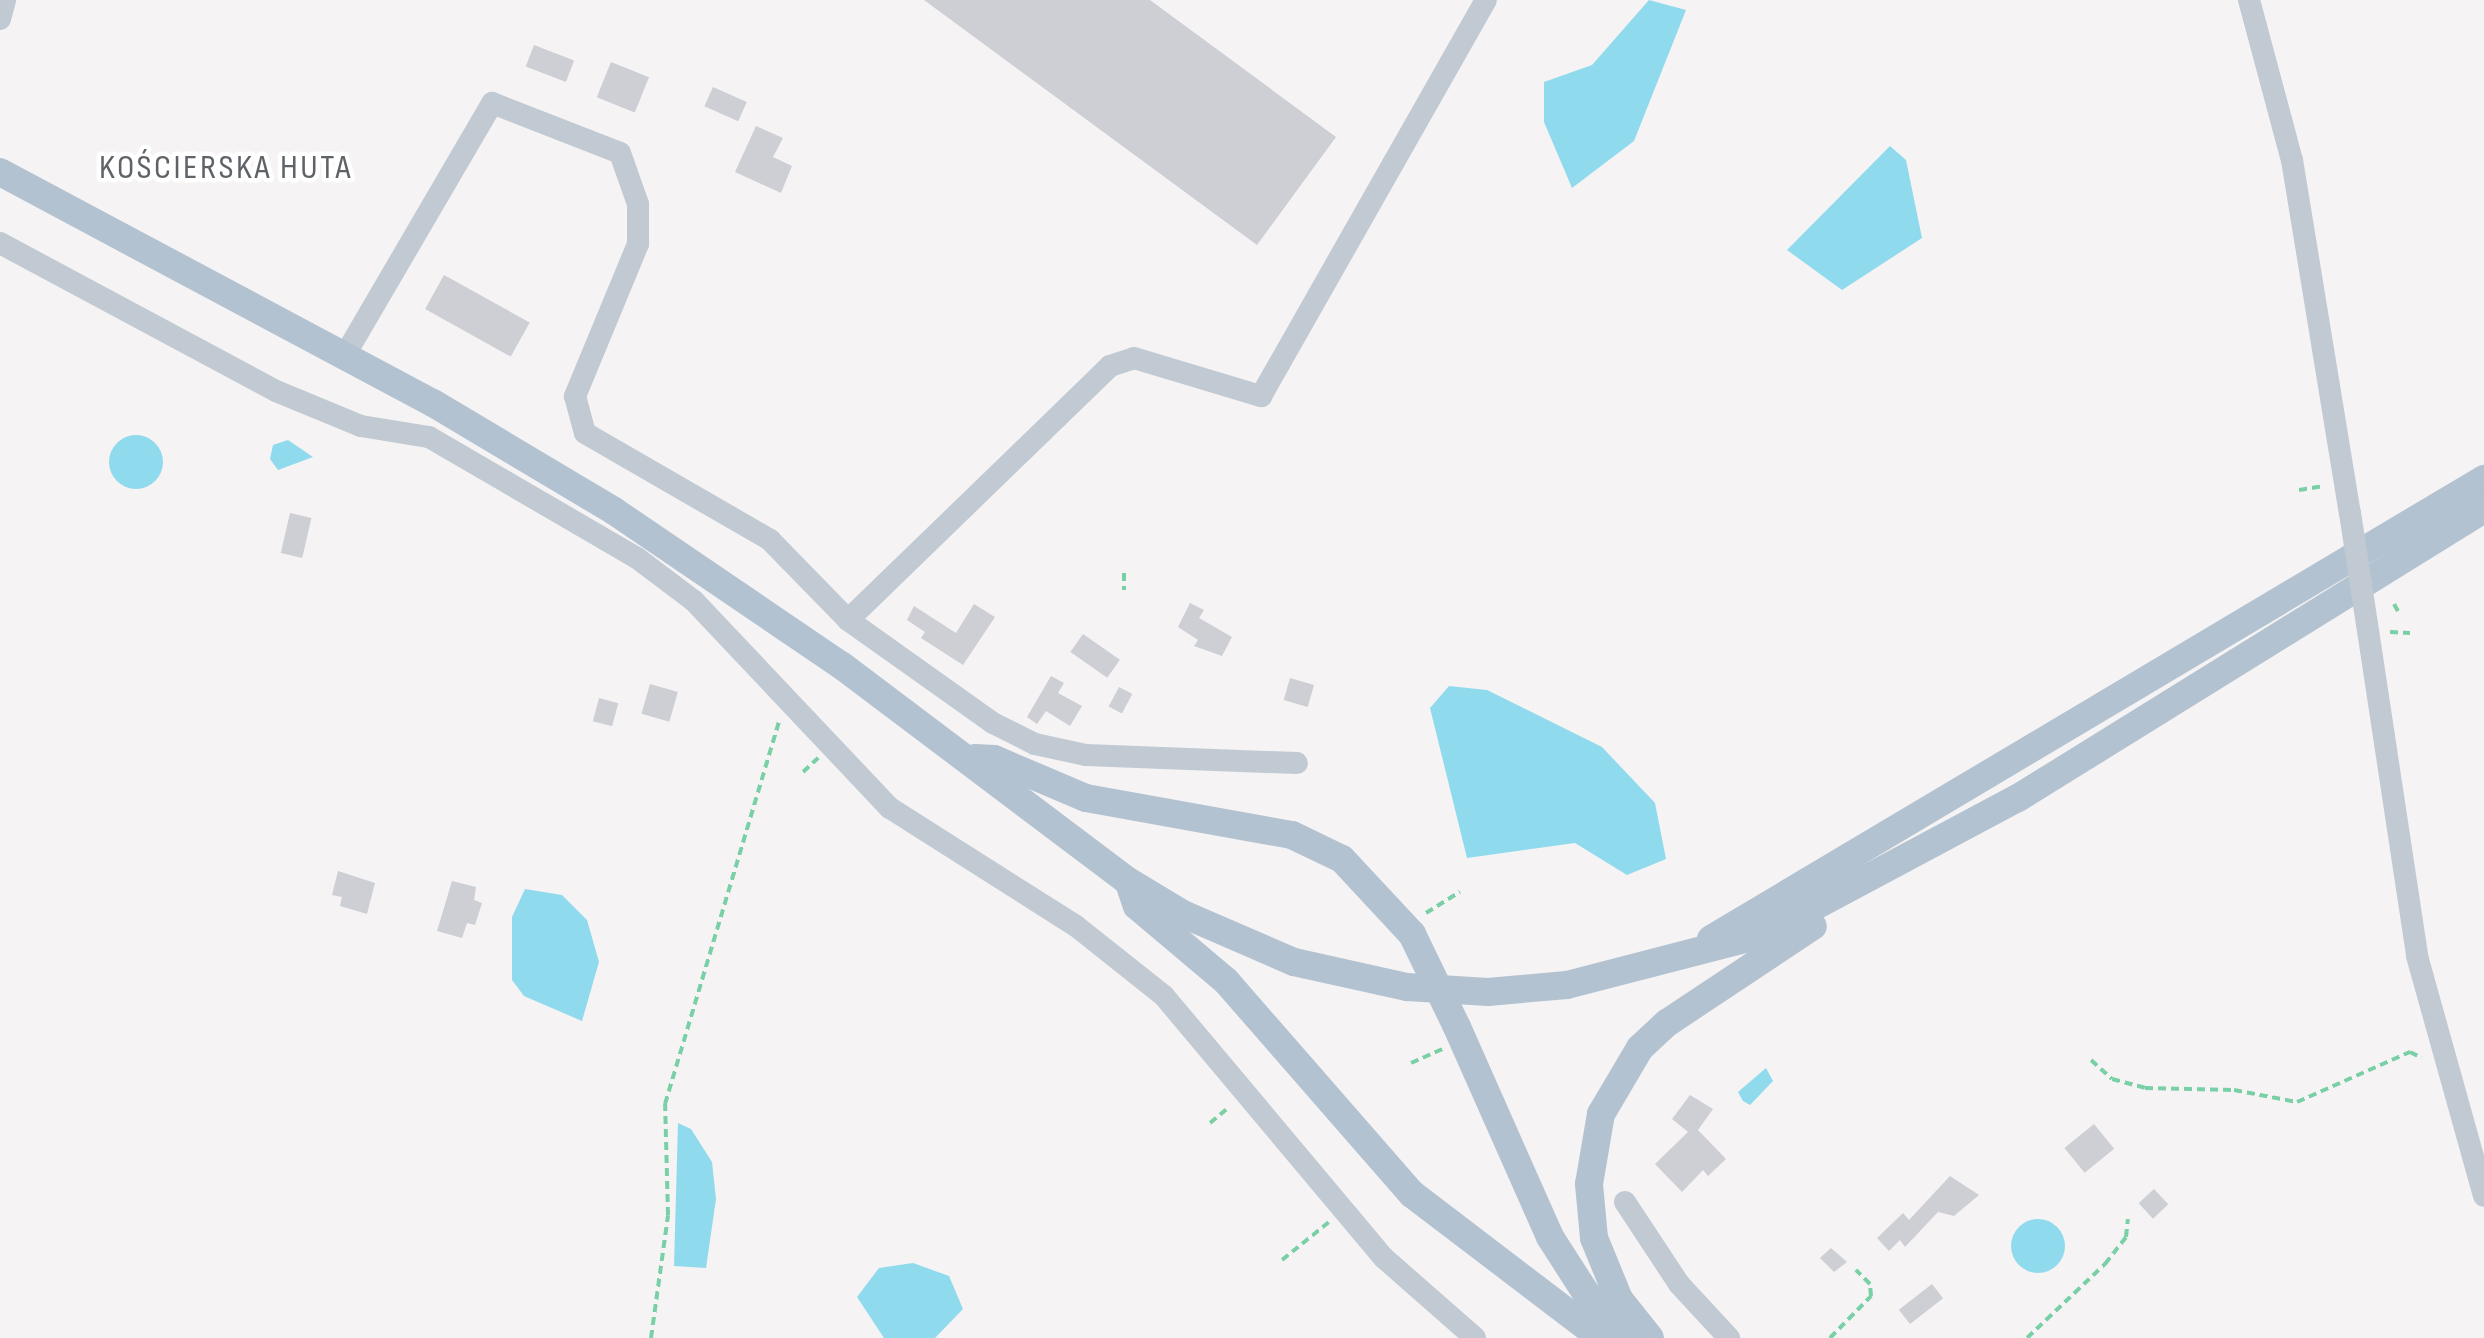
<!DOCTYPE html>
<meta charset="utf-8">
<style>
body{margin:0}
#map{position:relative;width:2484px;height:1338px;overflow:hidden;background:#f5f3f3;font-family:"Sofia Sans Condensed",sans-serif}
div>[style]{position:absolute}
.water>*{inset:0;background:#90daee}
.round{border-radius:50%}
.building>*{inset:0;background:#cdcfd5;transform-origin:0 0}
.path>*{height:4px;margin-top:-2px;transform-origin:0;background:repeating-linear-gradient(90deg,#7ad0a6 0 8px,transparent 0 13px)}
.minor>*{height:22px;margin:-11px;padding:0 11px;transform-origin:11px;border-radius:11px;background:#c1cad2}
.major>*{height:28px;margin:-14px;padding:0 14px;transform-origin:14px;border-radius:14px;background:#b3c2d1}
.minor-bridge>*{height:22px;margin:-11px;padding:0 11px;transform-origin:11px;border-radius:11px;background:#c1cad2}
.major-bridge>*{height:28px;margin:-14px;padding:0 14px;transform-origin:14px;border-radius:14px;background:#b3c2d1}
span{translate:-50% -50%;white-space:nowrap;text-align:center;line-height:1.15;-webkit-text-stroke:9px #fff;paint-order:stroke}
.quarter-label{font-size:35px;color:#5f6368;letter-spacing:2.5px}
</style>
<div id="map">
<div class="water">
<div style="clip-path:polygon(1649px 0,1686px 10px,1634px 141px,1572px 188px,1544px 122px,1544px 82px,1592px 65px)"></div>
<div style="clip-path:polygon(1890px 146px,1906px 160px,1922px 238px,1842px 290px,1787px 250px)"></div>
<div class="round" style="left:109px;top:435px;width:54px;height:54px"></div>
<div style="clip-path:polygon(288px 440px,313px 457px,278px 470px,270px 459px,273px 445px)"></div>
<div style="clip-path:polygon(1449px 686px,1487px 690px,1602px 747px,1655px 803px,1666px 859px,1627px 875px,1575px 843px,1467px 858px,1430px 708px)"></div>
<div style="clip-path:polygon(525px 889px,562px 895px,587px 920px,599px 962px,582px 1021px,524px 996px,512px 980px,512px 917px)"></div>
<div style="clip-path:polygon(1766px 1068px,1773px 1081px,1750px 1105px,1743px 1101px,1738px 1092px)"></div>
<div style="clip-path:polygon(678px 1123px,691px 1129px,712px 1162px,716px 1199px,706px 1268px,674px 1266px)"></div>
<div class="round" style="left:2011px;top:1219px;width:54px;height:54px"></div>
<div style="clip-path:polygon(913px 1263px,949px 1276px,963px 1309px,935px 1338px,884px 1338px,857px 1297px,879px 1268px)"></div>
</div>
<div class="building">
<div style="clip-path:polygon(924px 0,1150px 0,1336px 137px,1257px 245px)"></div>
<div style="left:534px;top:45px;width:43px;height:23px;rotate:21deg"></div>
<div style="left:611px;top:62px;width:41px;height:38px;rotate:22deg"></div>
<div style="left:713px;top:87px;width:37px;height:21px;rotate:24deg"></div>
<div style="clip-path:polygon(756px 126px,783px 138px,773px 157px,792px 166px,781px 193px,735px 172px)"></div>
<div style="left:444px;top:275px;width:98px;height:39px;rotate:29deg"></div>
<div style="left:290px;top:513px;width:22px;height:41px;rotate:13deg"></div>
<div style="clip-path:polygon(1190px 603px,1204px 610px,1199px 618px,1232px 637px,1222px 656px,1194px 646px,1198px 640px,1178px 627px)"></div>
<div style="clip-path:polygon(974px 604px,995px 617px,963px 665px,921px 638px,925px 632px,907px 620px,914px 606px,956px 633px)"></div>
<div style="left:1083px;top:634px;width:45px;height:22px;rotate:35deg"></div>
<div style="clip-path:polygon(1051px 676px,1064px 683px,1058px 693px,1082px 706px,1070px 726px,1046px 711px,1037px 724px,1027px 717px)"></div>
<div style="left:1290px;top:678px;width:25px;height:23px;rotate:16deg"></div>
<div style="left:650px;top:684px;width:29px;height:31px;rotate:16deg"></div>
<div style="left:1119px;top:687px;width:15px;height:22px;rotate:28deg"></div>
<div style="left:599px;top:698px;width:20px;height:24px;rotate:15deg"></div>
<div style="clip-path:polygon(338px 871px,375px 883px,367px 914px,340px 906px,342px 897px,332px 895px)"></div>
<div style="clip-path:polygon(452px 881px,476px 887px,474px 900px,482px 903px,475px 925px,467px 923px,462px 938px,437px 931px)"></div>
<div style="clip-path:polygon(1690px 1095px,1713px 1109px,1698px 1130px,1726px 1159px,1708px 1176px,1703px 1170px,1682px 1192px,1655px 1164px,1688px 1132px,1672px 1119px)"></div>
<div style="left:2094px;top:1124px;width:32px;height:38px;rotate:51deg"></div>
<div style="clip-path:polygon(1950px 1176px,1979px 1195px,1954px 1216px,1938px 1212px,1905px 1247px,1900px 1240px,1889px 1251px,1877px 1238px,1903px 1213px,1909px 1220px)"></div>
<div style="left:2154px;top:1189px;width:21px;height:21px;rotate:47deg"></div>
<div style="clip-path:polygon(1831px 1248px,1847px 1262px,1834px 1272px,1820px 1258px)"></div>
<div style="left:1932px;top:1284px;width:18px;height:42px;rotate:52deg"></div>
</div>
<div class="path">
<div style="left:2299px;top:490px;width:25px;rotate:-9deg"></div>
<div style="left:1124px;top:573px;width:17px;rotate:90deg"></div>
<div style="left:2394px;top:604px;width:10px;rotate:61deg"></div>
<div style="left:2390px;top:632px;width:20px;rotate:3deg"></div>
<div style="left:803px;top:772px;width:21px;rotate:-43deg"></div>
<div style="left:1426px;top:913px;width:40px;rotate:-32deg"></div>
<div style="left:2091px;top:1060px;width:28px;rotate:42deg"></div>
<div style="left:2112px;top:1079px;width:34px;rotate:15deg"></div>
<div style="left:2145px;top:1088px;width:89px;rotate:1.3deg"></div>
<div style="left:2234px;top:1090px;width:64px;rotate:10.8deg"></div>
<div style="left:2297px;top:1102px;width:124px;rotate:-23.9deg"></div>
<div style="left:2410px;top:1052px;width:13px;rotate:27deg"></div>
<div style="left:1411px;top:1063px;width:35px;rotate:-24deg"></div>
<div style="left:1210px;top:1123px;width:25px;rotate:-40deg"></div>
<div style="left:1282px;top:1260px;width:60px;rotate:-39deg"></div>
<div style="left:651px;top:1338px;width:124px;rotate:-82.1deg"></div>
<div style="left:668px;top:1215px;width:111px;rotate:-91.5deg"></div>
<div style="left:665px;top:1104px;width:399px;rotate:-73.4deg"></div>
<div style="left:1830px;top:1338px;width:59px;rotate:-45.7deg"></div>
<div style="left:1871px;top:1296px;width:12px;rotate:-95deg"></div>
<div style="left:1870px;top:1284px;width:20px;rotate:-135deg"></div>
<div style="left:2027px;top:1338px;width:108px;rotate:-43.5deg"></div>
<div style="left:2105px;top:1264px;width:34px;rotate:-52deg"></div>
<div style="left:2126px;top:1237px;width:18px;rotate:-84deg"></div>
</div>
<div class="minor">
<div style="left:2249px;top:0;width:166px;rotate:75deg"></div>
<div style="left:2292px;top:160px;width:358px;rotate:80.7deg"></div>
<div style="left:0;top:19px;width:20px;rotate:-75deg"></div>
<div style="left:0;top:243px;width:313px;rotate:28.2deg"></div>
<div style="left:276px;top:391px;width:92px;rotate:22.4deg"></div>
<div style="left:361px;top:426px;width:69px;rotate:9.2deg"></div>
<div style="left:429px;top:437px;width:241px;rotate:30.2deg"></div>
<div style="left:637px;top:558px;width:71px;rotate:37deg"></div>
<div style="left:694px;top:601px;width:285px;rotate:46.6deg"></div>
<div style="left:890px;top:808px;width:220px;rotate:32.4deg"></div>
<div style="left:1076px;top:926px;width:112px;rotate:38.5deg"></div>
<div style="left:1164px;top:996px;width:342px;rotate:50deg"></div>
<div style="left:1384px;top:1258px;width:121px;rotate:41.3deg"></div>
<div style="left:345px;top:355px;width:292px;rotate:-59.7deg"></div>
<div style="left:492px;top:103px;width:137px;rotate:21.3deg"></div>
<div style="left:620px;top:153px;width:54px;rotate:70.6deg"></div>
<div style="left:638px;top:204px;width:40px;rotate:90deg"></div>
<div style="left:638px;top:244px;width:165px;rotate:112.5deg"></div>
<div style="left:575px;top:396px;width:38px;rotate:75deg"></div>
<div style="left:585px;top:433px;width:214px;rotate:30deg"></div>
<div style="left:770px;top:540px;width:112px;rotate:45.7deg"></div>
<div style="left:848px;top:620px;width:178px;rotate:35.4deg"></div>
<div style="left:993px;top:723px;width:47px;rotate:26.6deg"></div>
<div style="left:1035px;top:744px;width:52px;rotate:12.2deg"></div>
<div style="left:1086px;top:755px;width:211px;rotate:2.2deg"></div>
<div style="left:848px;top:620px;width:365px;rotate:-44.1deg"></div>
<div style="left:1110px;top:366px;width:25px;rotate:-18deg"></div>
<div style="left:1134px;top:358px;width:133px;rotate:16.7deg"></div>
<div style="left:1261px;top:396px;width:455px;rotate:-60.4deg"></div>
<div style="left:2367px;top:624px;width:336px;rotate:81.4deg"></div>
<div style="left:2417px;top:956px;width:249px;rotate:74.4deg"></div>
<div style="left:1625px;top:1202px;width:98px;rotate:56.6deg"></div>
<div style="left:1679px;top:1284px;width:74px;rotate:47.2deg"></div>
</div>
<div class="major">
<div style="left:0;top:172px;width:491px;rotate:28.1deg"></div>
<div style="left:433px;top:403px;width:211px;rotate:30.8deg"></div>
<div style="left:614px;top:511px;width:274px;rotate:34.2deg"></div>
<div style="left:841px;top:665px;width:359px;rotate:37deg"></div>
<div style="left:1128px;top:881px;width:64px;rotate:31deg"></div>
<div style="left:1183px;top:914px;width:121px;rotate:23.4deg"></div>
<div style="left:1294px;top:962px;width:116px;rotate:12.5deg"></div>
<div style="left:1407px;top:987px;width:81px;rotate:3.5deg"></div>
<div style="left:1488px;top:992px;width:79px;rotate:-5.1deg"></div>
<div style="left:1567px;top:985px;width:200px;rotate:-14.5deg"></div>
<div style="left:1761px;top:935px;width:291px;rotate:-28.1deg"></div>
<div style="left:2018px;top:798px;width:548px;rotate:-31.81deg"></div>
<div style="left:975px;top:758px;width:19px;rotate:3deg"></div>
<div style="left:994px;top:759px;width:100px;rotate:23deg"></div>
<div style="left:1086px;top:798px;width:209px;rotate:10.2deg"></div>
<div style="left:1292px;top:835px;width:55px;rotate:25.6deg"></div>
<div style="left:1342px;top:859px;width:103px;rotate:47deg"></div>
<div style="left:1130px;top:886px;width:21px;rotate:71deg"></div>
<div style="left:1137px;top:906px;width:116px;rotate:40.1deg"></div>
<div style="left:1226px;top:981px;width:283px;rotate:48.9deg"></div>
<div style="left:1412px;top:1194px;width:238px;rotate:37.3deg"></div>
<div style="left:1711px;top:939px;width:900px;rotate:-30.76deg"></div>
<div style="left:1457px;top:1027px;width:230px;rotate:66.1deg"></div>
<div style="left:1550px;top:1237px;width:67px;rotate:57.3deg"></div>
<div style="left:1586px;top:1293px;width:65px;rotate:43.8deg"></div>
<div style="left:1650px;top:1338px;width:50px;rotate:-128.5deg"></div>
<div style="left:1619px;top:1299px;width:66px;rotate:-112.3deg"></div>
<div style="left:1594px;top:1238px;width:54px;rotate:-95.3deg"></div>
<div style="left:1589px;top:1184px;width:71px;rotate:-80.3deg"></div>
<div style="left:1601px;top:1114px;width:77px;rotate:-59.4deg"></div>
<div style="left:1640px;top:1048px;width:37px;rotate:-43deg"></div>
<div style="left:1667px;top:1023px;width:175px;rotate:-33.6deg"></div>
</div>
<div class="minor-bridge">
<div style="left:2350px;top:513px;width:112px;rotate:81.3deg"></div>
</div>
<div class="major-bridge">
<div style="left:1412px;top:934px;width:103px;rotate:64.2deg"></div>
</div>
<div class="quarter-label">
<span style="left:226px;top:168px">KOŚCIERSKA HUTA</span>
</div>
</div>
